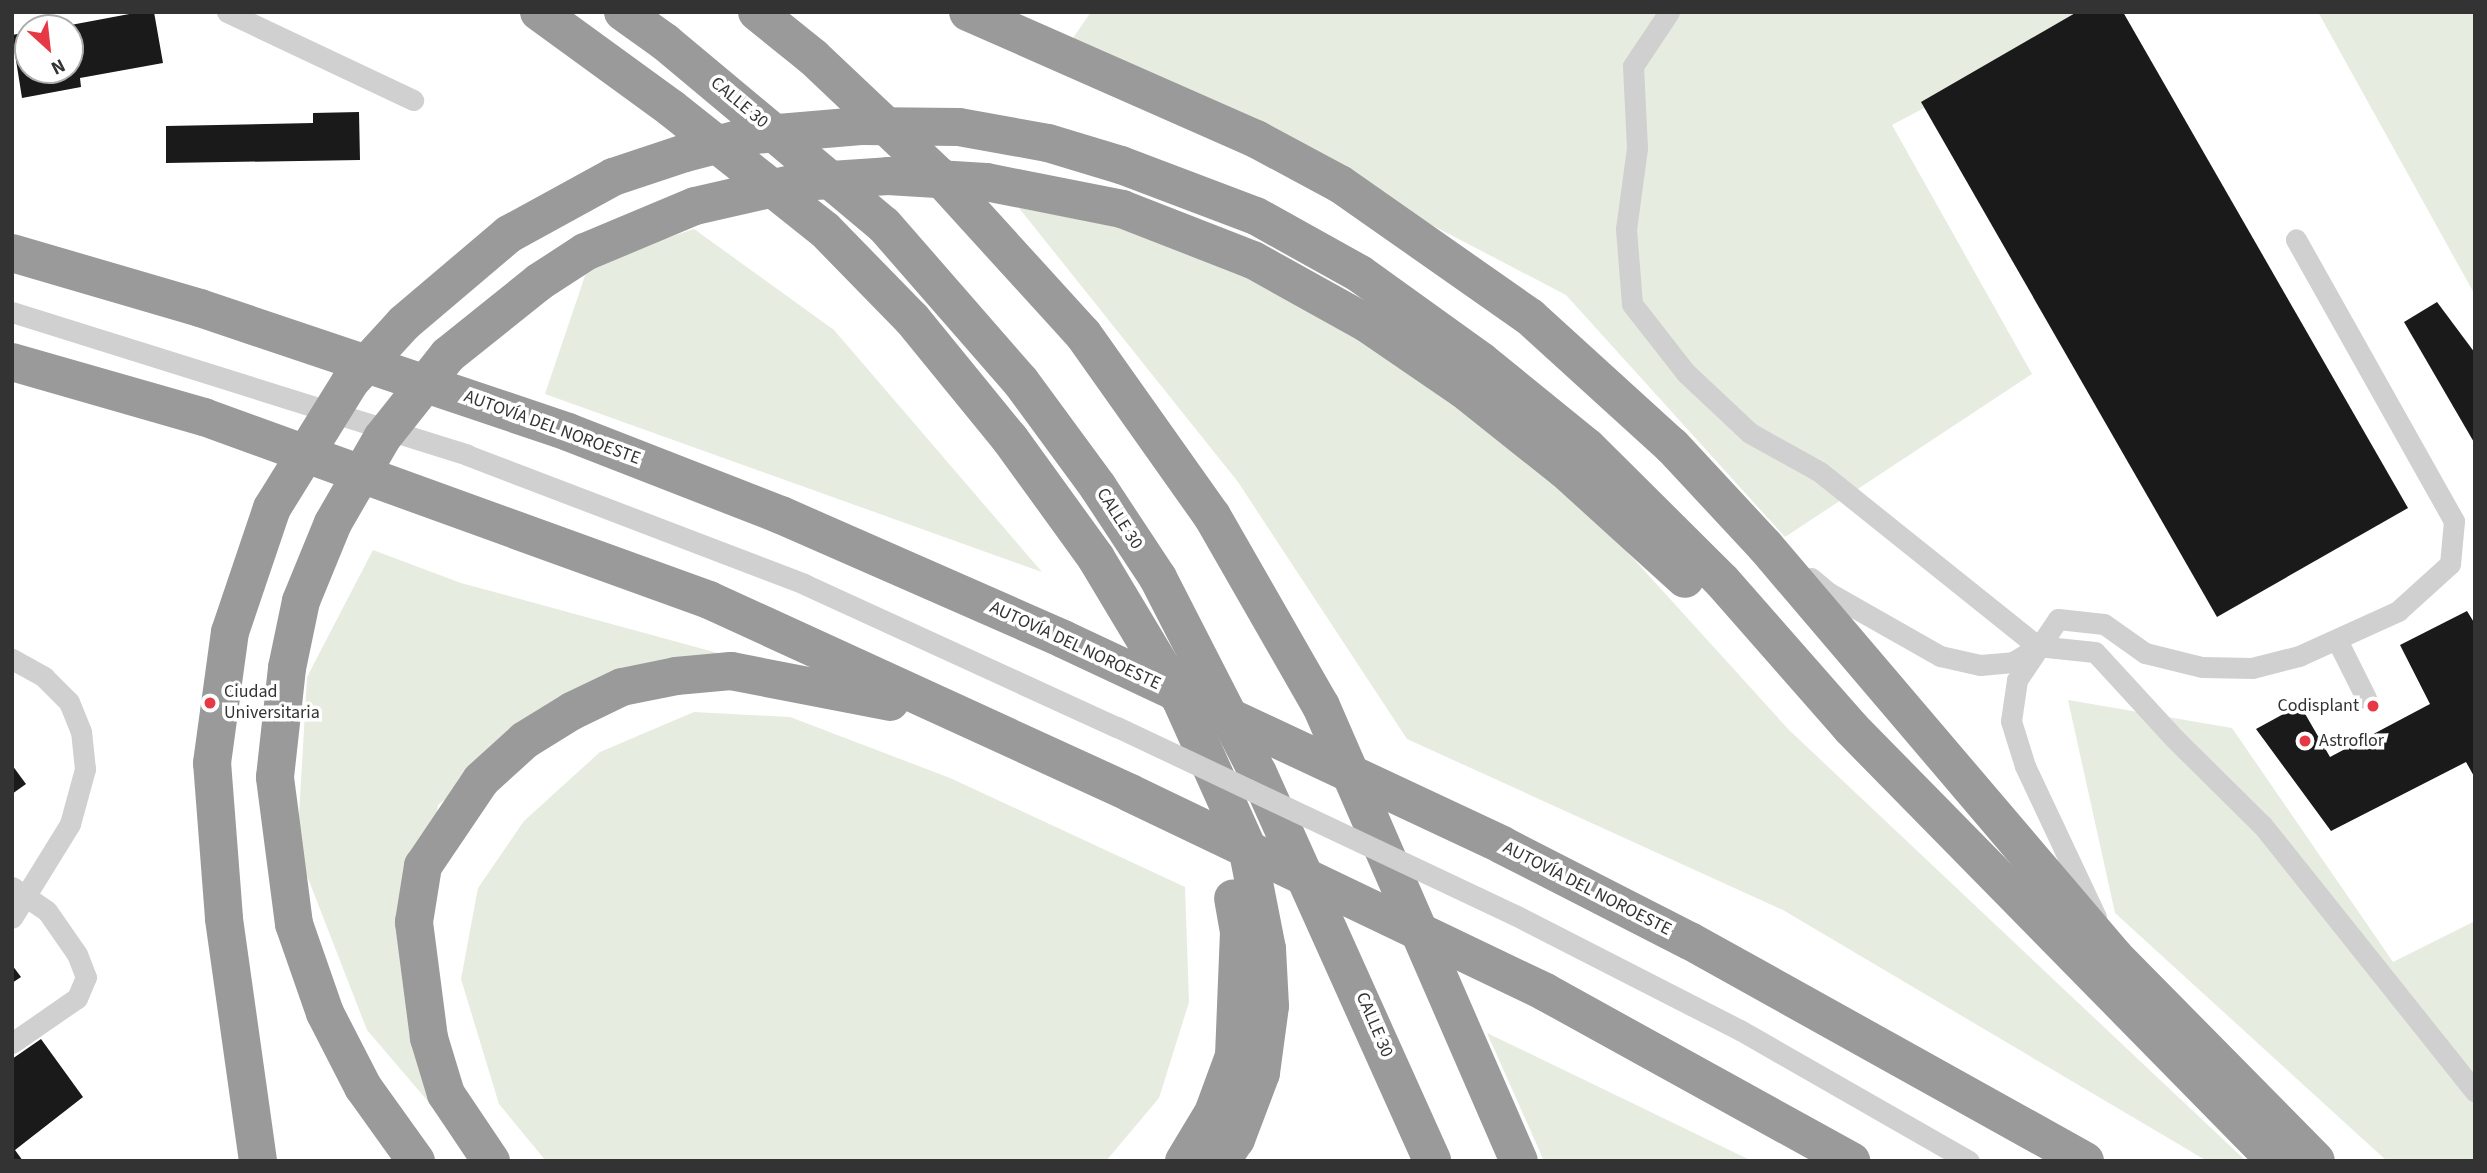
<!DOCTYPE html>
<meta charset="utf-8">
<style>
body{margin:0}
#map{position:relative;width:2487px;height:1173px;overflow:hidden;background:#fff;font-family:"Source Sans 3",sans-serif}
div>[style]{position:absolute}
.green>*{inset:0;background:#e6ecdf}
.building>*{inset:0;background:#1a1a1a}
.service>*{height:21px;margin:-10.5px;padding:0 10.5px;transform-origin:10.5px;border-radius:10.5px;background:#d0d0d0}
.motorway>*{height:38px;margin:-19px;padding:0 19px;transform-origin:19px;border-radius:19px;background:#9a9a9a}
.service-bridge>*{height:21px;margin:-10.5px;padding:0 10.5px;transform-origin:10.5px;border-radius:10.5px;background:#d0d0d0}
.motorway-bridge>*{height:38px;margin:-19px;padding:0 19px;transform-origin:19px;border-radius:19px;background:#9a9a9a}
.dots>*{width:19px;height:19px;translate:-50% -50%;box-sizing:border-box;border:4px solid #fff;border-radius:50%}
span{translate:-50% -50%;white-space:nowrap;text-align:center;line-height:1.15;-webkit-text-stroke:7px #fff;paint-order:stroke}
.street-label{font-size:18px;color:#333}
.poi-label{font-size:18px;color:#333}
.left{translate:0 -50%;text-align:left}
.right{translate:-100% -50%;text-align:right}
.frame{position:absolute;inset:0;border:14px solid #333;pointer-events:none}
.north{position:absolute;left:14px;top:14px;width:70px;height:70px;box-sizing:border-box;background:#fff;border:2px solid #adadad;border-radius:50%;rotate:153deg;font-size:19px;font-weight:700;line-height:28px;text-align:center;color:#333}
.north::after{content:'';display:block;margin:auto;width:24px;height:32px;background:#e63946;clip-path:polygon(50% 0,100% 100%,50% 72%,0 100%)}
</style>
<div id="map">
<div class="green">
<div style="clip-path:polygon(1091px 12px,2106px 12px,1892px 125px,2032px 374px,1785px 537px,1566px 295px,1073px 38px)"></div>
<div style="clip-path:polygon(2318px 12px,2475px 12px,2475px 295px)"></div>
<div style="clip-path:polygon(1019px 208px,1203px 239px,1492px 403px,1789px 730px,2246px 1161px,2207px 1161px,1783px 910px,1407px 739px,1238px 482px)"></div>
<div style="clip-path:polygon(694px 229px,834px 330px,1042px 572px,545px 394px,589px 264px)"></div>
<div style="clip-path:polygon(373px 550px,461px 583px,725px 655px,602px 680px,438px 805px,413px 967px,468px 1148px,367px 1030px,297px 850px,307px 677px)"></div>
<div style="clip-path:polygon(2068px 700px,2232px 728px,2393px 962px,2475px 921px,2475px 1161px,2387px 1161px,2115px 913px)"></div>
<div style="clip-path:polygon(694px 712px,790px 717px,950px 778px,1185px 887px,1189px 1002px,1159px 1098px,1106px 1161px,546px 1161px,499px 1104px,461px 979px,478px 888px,524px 821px,600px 752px)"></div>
<div style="clip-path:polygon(1487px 1033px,1752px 1161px,1544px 1161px)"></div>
</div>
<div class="building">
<div style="clip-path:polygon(140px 12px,154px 12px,163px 63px,80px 78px,81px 87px,22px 98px,12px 35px,28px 32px,28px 70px,70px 70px,70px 28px,60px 27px)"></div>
<div style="clip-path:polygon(2077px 12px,2123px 12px,2408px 508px,2217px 617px,1921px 102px)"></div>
<div style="clip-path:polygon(359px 112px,360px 160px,166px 163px,166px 126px,313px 123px,313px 113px)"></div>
<div style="clip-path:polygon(2437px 302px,2475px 353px,2475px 444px,2404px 322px)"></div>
<div style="clip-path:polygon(2467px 611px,2475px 624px,2475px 778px,2466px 762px,2331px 831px,2256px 729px,2300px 705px,2330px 757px,2430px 704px,2400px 645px)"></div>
<div style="clip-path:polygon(12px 765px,26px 784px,12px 794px)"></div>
<div style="clip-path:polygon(12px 965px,21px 977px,12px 983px)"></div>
<div style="clip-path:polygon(41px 1039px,83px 1097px,15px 1150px,23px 1161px,12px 1161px,12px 1059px)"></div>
</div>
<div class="service">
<div style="left:227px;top:12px;width:206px;rotate:25.3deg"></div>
<div style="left:1669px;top:12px;width:65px;rotate:123.7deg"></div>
<div style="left:1633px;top:66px;width:82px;rotate:87.2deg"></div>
<div style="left:1637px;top:148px;width:82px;rotate:97.7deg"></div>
<div style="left:1626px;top:229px;width:75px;rotate:85.4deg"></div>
<div style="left:1632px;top:304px;width:88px;rotate:52deg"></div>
<div style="left:1686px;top:373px;width:88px;rotate:43.2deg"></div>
<div style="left:1750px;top:433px;width:80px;rotate:29.1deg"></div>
<div style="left:1820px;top:472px;width:278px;rotate:38.7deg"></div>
<div style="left:2037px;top:646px;width:58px;rotate:5.9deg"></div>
<div style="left:2095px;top:652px;width:118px;rotate:47.4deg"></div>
<div style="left:2175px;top:739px;width:124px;rotate:44.7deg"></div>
<div style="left:2263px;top:826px;width:340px;rotate:51.4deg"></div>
<div style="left:12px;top:312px;width:477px;rotate:17.4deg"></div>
<div style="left:467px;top:455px;width:361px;rotate:20.9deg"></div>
<div style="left:804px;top:584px;width:344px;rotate:24.6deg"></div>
<div style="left:1811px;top:578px;width:23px;rotate:40deg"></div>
<div style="left:1829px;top:593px;width:128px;rotate:29.6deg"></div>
<div style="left:1940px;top:656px;width:41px;rotate:12.7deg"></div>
<div style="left:1980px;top:665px;width:33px;rotate:-5deg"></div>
<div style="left:2013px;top:662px;width:27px;rotate:-31deg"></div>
<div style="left:2337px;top:640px;width:65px;rotate:63.4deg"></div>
<div style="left:12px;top:659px;width:37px;rotate:29deg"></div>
<div style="left:44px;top:677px;width:35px;rotate:45deg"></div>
<div style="left:69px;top:702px;width:31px;rotate:68deg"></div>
<div style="left:81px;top:731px;width:38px;rotate:84deg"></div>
<div style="left:85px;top:769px;width:57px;rotate:105.3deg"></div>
<div style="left:70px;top:824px;width:110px;rotate:121.7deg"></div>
<div style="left:12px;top:887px;width:42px;rotate:34.4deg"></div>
<div style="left:47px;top:911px;width:52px;rotate:55.1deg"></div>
<div style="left:77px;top:954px;width:25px;rotate:69deg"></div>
<div style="left:86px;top:977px;width:23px;rotate:113deg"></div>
<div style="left:77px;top:998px;width:79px;rotate:145.3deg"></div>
<div style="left:1515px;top:915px;width:253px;rotate:27.1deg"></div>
<div style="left:1740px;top:1030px;width:264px;rotate:29.8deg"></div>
<div style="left:2096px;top:917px;width:167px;rotate:-115.2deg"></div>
<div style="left:2025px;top:766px;width:47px;rotate:-107.3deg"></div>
<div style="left:2011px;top:721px;width:41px;rotate:-81.7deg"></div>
<div style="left:2017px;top:680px;width:73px;rotate:-56.1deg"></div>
<div style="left:2058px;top:619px;width:46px;rotate:6.2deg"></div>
<div style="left:2104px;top:624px;width:50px;rotate:35.3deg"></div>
<div style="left:2145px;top:653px;width:59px;rotate:13.8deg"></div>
<div style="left:2202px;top:667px;width:50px;rotate:1.1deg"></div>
<div style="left:2252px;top:668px;width:49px;rotate:-14.3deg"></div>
<div style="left:2299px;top:656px;width:109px;rotate:-24.4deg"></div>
<div style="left:2398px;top:611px;width:70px;rotate:-42.1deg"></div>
<div style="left:2450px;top:564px;width:43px;rotate:-84.7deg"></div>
<div style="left:2454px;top:521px;width:323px;rotate:-119.3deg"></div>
</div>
<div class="motorway">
<div style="left:539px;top:12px;width:163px;rotate:36deg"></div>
<div style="left:671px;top:108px;width:196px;rotate:38.4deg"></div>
<div style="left:825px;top:230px;width:124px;rotate:45.7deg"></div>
<div style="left:912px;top:319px;width:155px;rotate:50.8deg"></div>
<div style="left:1010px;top:439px;width:147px;rotate:54.1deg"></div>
<div style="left:1096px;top:558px;width:165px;rotate:59.1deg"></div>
<div style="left:1181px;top:700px;width:161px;rotate:65.8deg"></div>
<div style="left:1247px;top:847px;width:104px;rotate:78.9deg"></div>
<div style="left:1267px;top:949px;width:57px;rotate:87deg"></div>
<div style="left:1270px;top:1006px;width:68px;rotate:97.7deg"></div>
<div style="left:1261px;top:1073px;width:71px;rotate:110.7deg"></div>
<div style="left:1236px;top:1139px;width:27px;rotate:124deg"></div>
<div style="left:623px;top:12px;width:52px;rotate:35.5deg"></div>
<div style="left:665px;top:42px;width:285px;rotate:39.9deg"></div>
<div style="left:884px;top:225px;width:208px;rotate:48.9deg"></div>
<div style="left:1021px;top:382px;width:130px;rotate:53.7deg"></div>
<div style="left:1098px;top:487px;width:109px;rotate:56.6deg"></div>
<div style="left:1158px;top:578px;width:219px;rotate:62.9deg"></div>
<div style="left:1258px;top:773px;width:425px;rotate:65.8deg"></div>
<div style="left:757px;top:12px;width:72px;rotate:38.8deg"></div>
<div style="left:813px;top:57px;width:173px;rotate:43.4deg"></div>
<div style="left:939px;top:176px;width:214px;rotate:47.7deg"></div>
<div style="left:1083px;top:334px;width:223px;rotate:54.7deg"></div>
<div style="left:1212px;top:516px;width:219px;rotate:60.2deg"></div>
<div style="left:1321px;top:706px;width:496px;rotate:66.5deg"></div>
<div style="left:968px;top:12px;width:315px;rotate:23.8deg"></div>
<div style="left:1256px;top:139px;width:95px;rotate:28.2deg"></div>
<div style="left:1340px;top:184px;width:232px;rotate:35deg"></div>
<div style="left:1530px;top:317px;width:192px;rotate:42.3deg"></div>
<div style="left:1672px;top:446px;width:137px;rotate:47.1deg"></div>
<div style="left:1765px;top:546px;width:540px;rotate:49.58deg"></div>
<div style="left:2115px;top:957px;width:286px;rotate:45.4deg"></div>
<div style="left:1121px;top:165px;width:144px;rotate:20.7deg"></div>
<div style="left:1256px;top:216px;width:119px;rotate:29.1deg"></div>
<div style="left:1360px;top:274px;width:149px;rotate:35.7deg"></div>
<div style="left:1481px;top:361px;width:136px;rotate:39.1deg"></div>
<div style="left:1587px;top:447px;width:190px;rotate:44.8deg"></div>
<div style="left:1722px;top:581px;width:196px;rotate:48.7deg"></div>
<div style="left:1851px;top:728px;width:607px;rotate:45.53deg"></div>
<div style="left:1122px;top:209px;width:141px;rotate:21.3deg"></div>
<div style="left:1253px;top:260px;width:132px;rotate:29.1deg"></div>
<div style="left:1368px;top:324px;width:115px;rotate:34.4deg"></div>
<div style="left:1463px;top:389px;width:130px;rotate:38.5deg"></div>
<div style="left:1565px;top:470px;width:162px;rotate:42.2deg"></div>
<div style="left:12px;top:253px;width:196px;rotate:16.3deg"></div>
<div style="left:200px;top:308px;width:388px;rotate:18.6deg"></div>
<div style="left:568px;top:432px;width:229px;rotate:21.3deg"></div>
<div style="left:781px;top:515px;width:308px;rotate:23.7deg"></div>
<div style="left:12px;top:362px;width:200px;rotate:16deg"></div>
<div style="left:204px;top:417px;width:537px;rotate:19.92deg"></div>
<div style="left:709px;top:600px;width:463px;rotate:24.6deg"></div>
<div style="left:1502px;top:845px;width:211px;rotate:27.1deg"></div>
<div style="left:1690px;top:941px;width:452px;rotate:29.1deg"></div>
<div style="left:1545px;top:992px;width:350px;rotate:28.9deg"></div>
<div style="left:491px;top:1161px;width:81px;rotate:-123.9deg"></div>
<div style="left:446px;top:1094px;width:59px;rotate:-106.9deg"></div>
<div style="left:429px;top:1038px;width:117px;rotate:-97.4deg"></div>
<div style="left:414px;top:922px;width:57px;rotate:-80.9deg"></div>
<div style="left:423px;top:866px;width:104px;rotate:-56deg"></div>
<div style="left:481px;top:780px;width:59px;rotate:-42.3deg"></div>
<div style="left:525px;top:740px;width:55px;rotate:-31.7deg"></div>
<div style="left:572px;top:711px;width:55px;rotate:-25.6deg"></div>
<div style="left:622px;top:687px;width:55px;rotate:-11.5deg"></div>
<div style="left:676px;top:676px;width:55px;rotate:-5.2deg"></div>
<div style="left:731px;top:671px;width:162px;rotate:11deg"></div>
<div style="left:1184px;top:1161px;width:56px;rotate:-58.9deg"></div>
<div style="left:1213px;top:1113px;width:61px;rotate:-69.8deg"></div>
<div style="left:1234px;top:1056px;width:124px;rotate:-87.7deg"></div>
<div style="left:1239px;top:932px;width:34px;rotate:-100deg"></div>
</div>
<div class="service-bridge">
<div style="left:1117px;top:727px;width:440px;rotate:25.3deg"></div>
</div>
<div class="motorway-bridge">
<div style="left:1063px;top:639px;width:485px;rotate:25.1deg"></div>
<div style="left:1130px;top:793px;width:460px;rotate:25.6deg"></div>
<div style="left:258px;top:1161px;width:245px;rotate:-98deg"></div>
<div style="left:224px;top:918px;width:155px;rotate:-94.4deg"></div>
<div style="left:212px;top:763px;width:132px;rotate:-82.2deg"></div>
<div style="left:230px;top:632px;width:131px;rotate:-71.3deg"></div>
<div style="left:272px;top:508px;width:148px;rotate:-58.2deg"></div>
<div style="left:350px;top:382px;width:80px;rotate:-47.5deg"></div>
<div style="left:404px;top:323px;width:138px;rotate:-40.3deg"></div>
<div style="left:509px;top:234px;width:119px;rotate:-28.7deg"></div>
<div style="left:613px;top:177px;width:76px;rotate:-18.4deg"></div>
<div style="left:685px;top:153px;width:71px;rotate:-14.6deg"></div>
<div style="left:754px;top:135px;width:107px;rotate:-4.8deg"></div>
<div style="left:861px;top:126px;width:98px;rotate:0.6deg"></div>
<div style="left:959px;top:127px;width:90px;rotate:10.2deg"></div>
<div style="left:1048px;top:143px;width:76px;rotate:16.8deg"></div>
<div style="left:416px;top:1161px;width:91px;rotate:-125.6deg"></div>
<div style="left:363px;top:1087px;width:83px;rotate:-117.2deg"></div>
<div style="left:325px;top:1013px;width:94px;rotate:-109.2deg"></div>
<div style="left:294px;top:924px;width:148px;rotate:-97.4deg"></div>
<div style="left:275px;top:777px;width:110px;rotate:-83.7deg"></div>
<div style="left:287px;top:668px;width:68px;rotate:-78.2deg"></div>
<div style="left:301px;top:601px;width:84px;rotate:-67.7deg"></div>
<div style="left:333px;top:523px;width:98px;rotate:-60deg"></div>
<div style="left:382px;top:438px;width:106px;rotate:-51.5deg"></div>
<div style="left:448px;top:355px;width:117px;rotate:-38.7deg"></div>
<div style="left:539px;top:282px;width:55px;rotate:-33.1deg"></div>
<div style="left:585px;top:252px;width:119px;rotate:-22.7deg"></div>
<div style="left:695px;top:206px;width:109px;rotate:-12.8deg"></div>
<div style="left:801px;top:182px;width:87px;rotate:-3.9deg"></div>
<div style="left:888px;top:176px;width:98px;rotate:3.5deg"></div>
<div style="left:986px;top:182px;width:139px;rotate:11.2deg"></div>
</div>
<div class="dots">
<div style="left:210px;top:703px;background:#e63946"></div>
<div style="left:2373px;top:706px;background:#e63946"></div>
<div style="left:2305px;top:741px;background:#e63946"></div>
</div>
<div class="street-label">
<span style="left:739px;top:103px;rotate:40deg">CALLE 30</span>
<span style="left:552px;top:428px;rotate:20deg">AUTOVÍA DEL NOROESTE</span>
<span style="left:1119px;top:519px;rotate:57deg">CALLE 30</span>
<span style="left:1075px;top:646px;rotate:25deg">AUTOVÍA DEL NOROESTE</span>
<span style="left:1587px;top:889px;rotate:27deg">AUTOVÍA DEL NOROESTE</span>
<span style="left:1374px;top:1025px;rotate:67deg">CALLE 30</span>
</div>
<div class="poi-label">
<span class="left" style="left:224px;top:703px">Ciudad<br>Universitaria</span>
<span class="right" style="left:2359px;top:706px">Codisplant</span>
<span class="left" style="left:2319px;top:741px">Astroflor</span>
</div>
<div class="frame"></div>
<div class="north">N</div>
</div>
